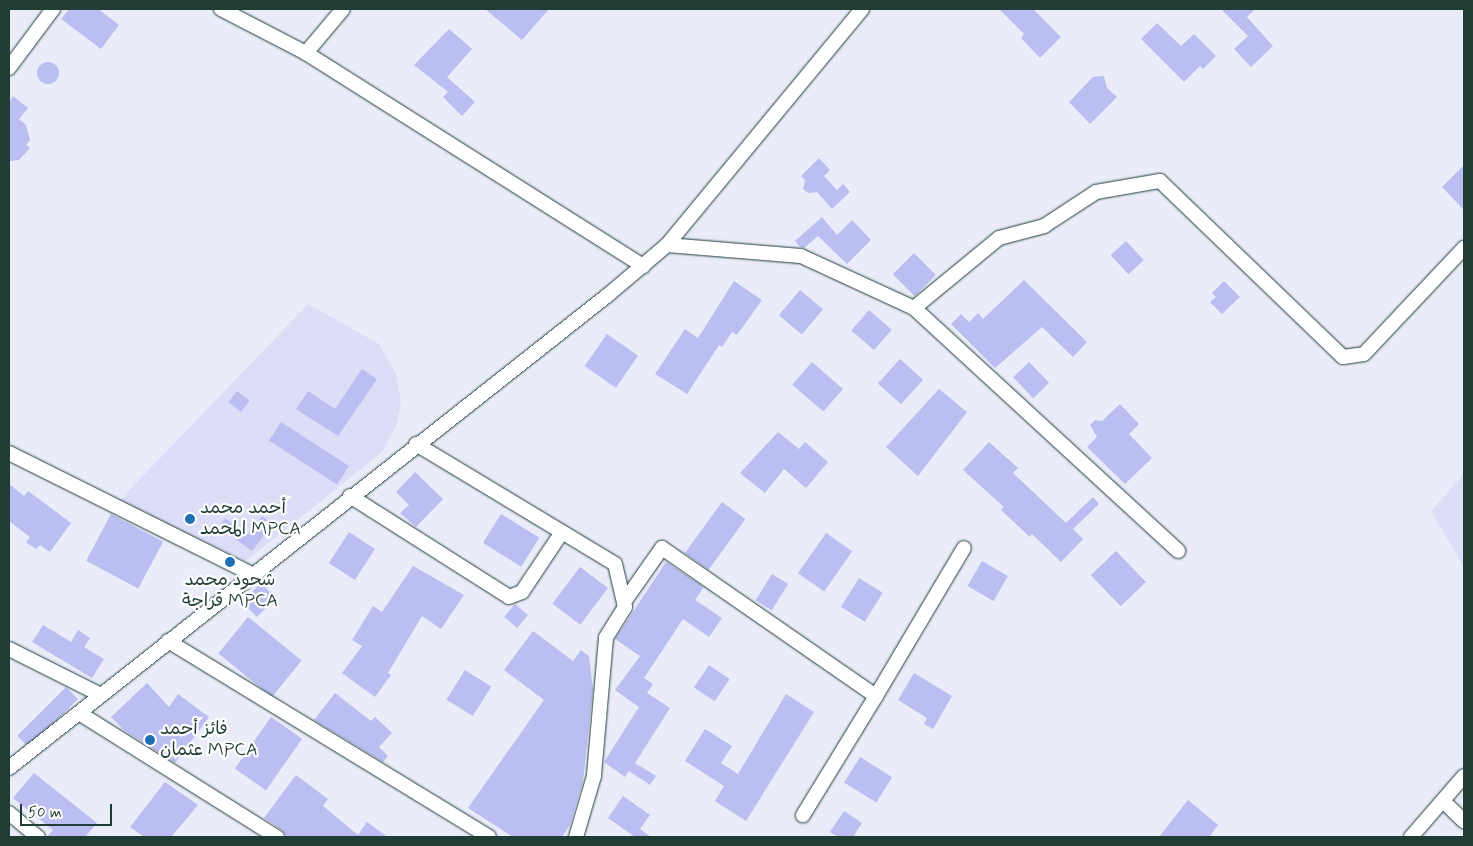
<!DOCTYPE html>
<meta charset="utf-8">
<style>
body{margin:0}
#map{position:relative;width:1473px;height:846px;overflow:hidden;background:#eaecfa;font-family:Mynerve,"Playpen Sans Arabic",sans-serif}
div>[style]{position:absolute}
.built>*{inset:0;background:#dcdef7}
.building>*{inset:0;background:#babef0;transform-origin:0 0}
.round{border-radius:50%}
.roads{filter:drop-shadow(0 0 1px #1f3d34) drop-shadow(0 0 1px #1f3d34)}
.minor>*{height:14px;margin:-7px;padding:0 7px;transform-origin:7px;border-radius:7px;background:#fff}
.dots>*{width:14px;height:14px;translate:-50% -50%;box-sizing:border-box;border:2px solid #fff;border-radius:50%}
span{translate:-50% -50%;white-space:nowrap;text-align:center;line-height:1.15;-webkit-text-stroke:4.5px #fff;paint-order:stroke}
.poi-label{font-size:18px;color:#1f3d34}
.left{translate:0 -50%;text-align:left}
.frame{position:absolute;inset:0;border:10px solid #1f3d34;pointer-events:none}
.scale{position:absolute;left:20px;top:804px;width:92px;height:22px;box-sizing:border-box;border:2px solid #1f3d34;border-top:0;padding-left:6px;font-size:15px;line-height:18px;white-space:nowrap;color:#1f3d34;-webkit-text-stroke:4px #fff;paint-order:stroke}
</style>
<div id="map">
<div class="built">
<div style="clip-path:polygon(308px 304px,379px 344px,396px 374px,401px 403px,396px 426px,382px 452px,246px 561px,118px 502px)"></div>
<div style="clip-path:polygon(1464px 474px,1464px 567px,1431px 511px)"></div>
</div>
<div class="building">
<div style="clip-path:polygon(69px 9px,98px 9px,119px 25px,101px 49px,61px 19px)"></div>
<div style="clip-path:polygon(485px 9px,549px 9px,522px 40px)"></div>
<div style="clip-path:polygon(999px 9px,1033px 9px,1061px 37px,1040px 58px,1021px 38px,1024px 34px)"></div>
<div style="clip-path:polygon(1221px 9px,1255px 9px,1247px 17px,1273px 46px,1251px 67px,1234px 49px,1248px 36px)"></div>
<div style="clip-path:polygon(1157px 23px,1181px 46px,1194px 34px,1216px 56px,1203px 69px,1200px 66px,1184px 82px,1141px 39px)"></div>
<div style="clip-path:polygon(449px 29px,472px 49px,447px 77px,475px 102px,462px 116px,443px 97px,448px 92px,414px 65px)"></div>
<div class="round" style="left:37px;top:62px;width:22px;height:22px"></div>
<div style="clip-path:polygon(1104px 76px,1107px 88px,1117px 97px,1090px 124px,1069px 102px,1093px 77px)"></div>
<div style="clip-path:polygon(13px 96px,28px 108px,19px 119px,26px 125px,30px 140px,26px 145px,30px 148px,19px 160px,9px 161px,9px 102px)"></div>
<div style="clip-path:polygon(819px 158px,830px 170px,824px 176px,837px 190px,843px 184px,850px 192px,832px 209px,817px 192px,808px 193px,803px 189px,805px 180px,801px 176px)"></div>
<div style="clip-path:polygon(1464px 165px,1464px 210px,1442px 187px)"></div>
<div style="clip-path:polygon(822px 217px,837px 235px,852px 220px,871px 240px,847px 264px,818px 236px,804px 248px,800px 247px,795px 241px)"></div>
<div style="left:1126px;top:241px;width:26px;height:21px;rotate:47deg"></div>
<div style="left:914px;top:253px;width:31px;height:30px;rotate:45deg"></div>
<div style="clip-path:polygon(1024px 280px,1087px 342px,1073px 357px,1042px 327px,995px 368px,951px 324px,961px 314px,969px 322px,978px 313px,983px 319px)"></div>
<div style="clip-path:polygon(734px 281px,762px 300px,737px 335px,732px 332px,722px 347px,719px 345px,687px 394px,655px 374px,685px 329px,698px 338px)"></div>
<div style="clip-path:polygon(1224px 281px,1240px 297px,1222px 314px,1210px 302px,1216px 297px,1212px 293px)"></div>
<div style="left:800px;top:290px;width:30px;height:33px;rotate:40deg"></div>
<div style="left:869px;top:310px;width:30px;height:27px;rotate:41deg"></div>
<div style="left:607px;top:334px;width:38px;height:39px;rotate:35deg"></div>
<div style="left:900px;top:359px;width:31px;height:33px;rotate:42deg"></div>
<div style="left:812px;top:362px;width:41px;height:30px;rotate:41deg"></div>
<div style="left:1029px;top:362px;width:29px;height:22px;rotate:46deg"></div>
<div style="clip-path:polygon(362px 369px,377px 379px,338px 436px,296px 409px,308px 391px,335px 409px)"></div>
<div style="clip-path:polygon(939px 389px,967px 412px,918px 476px,886px 447px)"></div>
<div style="left:237px;top:391px;width:16px;height:14px;rotate:38deg"></div>
<div style="clip-path:polygon(1120px 404px,1139px 424px,1129px 434px,1152px 458px,1125px 484px,1087px 447px,1097px 437px,1090px 425px,1095px 420px,1102px 421px)"></div>
<div style="left:281px;top:422px;width:81px;height:22px;rotate:33deg"></div>
<div style="clip-path:polygon(778px 432px,799px 449px,805px 442px,828px 462px,806px 488px,784px 469px,765px 493px,740px 473px)"></div>
<div style="clip-path:polygon(989px 442px,1018px 468px,1013px 473px,1066px 523px,1093px 497px,1099px 504px,1073px 529px,1083px 539px,1061px 562px,1032px 534px,1030px 537px,1001px 510px,1004px 507px,963px 470px)"></div>
<div style="clip-path:polygon(415px 472px,443px 499px,416px 527px,400px 513px,409px 505px,396px 492px)"></div>
<div style="clip-path:polygon(9px 484px,24px 496px,28px 491px,71px 523px,50px 552px,40px 545px,36px 549px,26px 542px,30px 537px,9px 521px)"></div>
<div style="left:722px;top:502px;width:29px;height:63px;rotate:36deg"></div>
<div style="left:111px;top:514px;width:59px;height:53px;rotate:28deg"></div>
<div style="left:501px;top:514px;width:45px;height:34px;rotate:32deg"></div>
<div style="clip-path:polygon(262px 516px,273px 524px,252px 551px,219px 527px,225px 518px,247px 535px)"></div>
<div style="left:349px;top:532px;width:31px;height:37px;rotate:33deg"></div>
<div style="left:826px;top:533px;width:32px;height:49px;rotate:35deg"></div>
<div style="left:1116px;top:551px;width:43px;height:35px;rotate:46deg"></div>
<div style="left:982px;top:561px;width:30px;height:29px;rotate:30deg"></div>
<div style="clip-path:polygon(666px 562px,701px 585px,703px 588px,695px 600px,722px 618px,709px 637px,683px 619px,644px 678px,653px 684px,647px 693px,670px 708px,635px 763px,656px 776px,650px 785px,629px 771px,625px 777px,604px 762px,639px 707px,615px 690px,640px 656px,615px 639px)"></div>
<div style="clip-path:polygon(413px 566px,464px 595px,441px 629px,422px 616px,388px 673px,391px 675px,375px 697px,342px 673px,362px 646px,352px 640px,373px 606px,382px 612px)"></div>
<div style="left:580px;top:567px;width:35px;height:46px;rotate:37deg"></div>
<div style="left:772px;top:574px;width:19px;height:31px;rotate:32deg"></div>
<div style="left:859px;top:578px;width:28px;height:34px;rotate:32deg"></div>
<div style="left:261px;top:583px;width:21px;height:27px;rotate:45deg"></div>
<div style="left:515px;top:604px;width:17px;height:17px;rotate:40deg"></div>
<div style="left:248px;top:617px;width:69px;height:47px;rotate:39deg"></div>
<div style="clip-path:polygon(43px 625px,71px 642px,78px 630px,90px 638px,84px 647px,104px 659px,92px 678px,32px 642px)"></div>
<div style="clip-path:polygon(533px 631px,573px 661px,581px 650px,589px 656px,593px 689px,583px 781px,570px 825px,562px 837px,513px 837px,468px 808px,544px 700px,504px 670px)"></div>
<div style="left:709px;top:665px;width:25px;height:27px;rotate:34deg"></div>
<div style="left:465px;top:670px;width:31px;height:35px;rotate:32deg"></div>
<div style="clip-path:polygon(914px 673px,952px 696px,933px 729px,924px 724px,927px 718px,898px 700px)"></div>
<div style="clip-path:polygon(147px 683px,169px 707px,178px 694px,209px 717px,175px 763px,125px 731px,111px 717px)"></div>
<div style="left:66px;top:687px;width:17px;height:69px;rotate:45deg"></div>
<div style="clip-path:polygon(335px 693px,371px 721px,375px 717px,392px 733px,379px 747px,388px 756px,383px 762px,314px 720px)"></div>
<div style="clip-path:polygon(786px 694px,814px 712px,746px 821px,715px 801px,724px 786px,685px 761px,705px 729px,732px 746px,721px 763px,738px 774px)"></div>
<div style="left:271px;top:717px;width:38px;height:63px;rotate:35deg"></div>
<div style="left:860px;top:757px;width:38px;height:30px;rotate:32deg"></div>
<div style="clip-path:polygon(34px 773px,97px 823px,85px 837px,47px 837px,53px 830px,13px 798px)"></div>
<div style="clip-path:polygon(296px 775px,328px 799px,323px 806px,358px 835px,367px 822px,388px 837px,287px 837px,282px 830px,264px 818px)"></div>
<div style="clip-path:polygon(165px 782px,198px 805px,171px 837px,144px 837px,130px 827px)"></div>
<div style="clip-path:polygon(623px 796px,650px 815px,640px 829px,651px 837px,635px 837px,608px 818px)"></div>
<div style="clip-path:polygon(1188px 800px,1218px 825px,1209px 837px,1159px 837px)"></div>
<div style="clip-path:polygon(844px 811px,862px 823px,853px 837px,838px 837px,830px 832px)"></div>
</div>
<div class="roads">
<div class="minor">
<div style="left:221px;top:9px;width:96px;rotate:27.4deg"></div>
<div style="left:306px;top:53px;width:399px;rotate:32.3deg"></div>
<div style="left:306px;top:53px;width:57px;rotate:-49.9deg"></div>
<div style="left:9px;top:68px;width:74px;rotate:-53.3deg"></div>
<div style="left:667px;top:245px;width:134px;rotate:4.7deg"></div>
<div style="left:801px;top:256px;width:124px;rotate:24.7deg"></div>
<div style="left:914px;top:308px;width:359px;rotate:42.6deg"></div>
<div style="left:914px;top:308px;width:110px;rotate:-39.5deg"></div>
<div style="left:999px;top:238px;width:47px;rotate:-14.9deg"></div>
<div style="left:1044px;top:226px;width:62px;rotate:-33.2deg"></div>
<div style="left:1096px;top:192px;width:65px;rotate:-9.8deg"></div>
<div style="left:1160px;top:181px;width:254px;rotate:43.9deg"></div>
<div style="left:1343px;top:357px;width:21px;rotate:-8deg"></div>
<div style="left:1364px;top:354px;width:146px;rotate:-46.7deg"></div>
<div style="left:416px;top:444px;width:232px;rotate:31.1deg"></div>
<div style="left:615px;top:564px;width:44px;rotate:76.9deg"></div>
<div style="left:625px;top:607px;width:36px;rotate:122deg"></div>
<div style="left:606px;top:638px;width:139px;rotate:95deg"></div>
<div style="left:594px;top:776px;width:64px;rotate:106.4deg"></div>
<div style="left:9px;top:453px;width:271px;rotate:26.5deg"></div>
<div style="left:350px;top:496px;width:188px;rotate:32.4deg"></div>
<div style="left:509px;top:597px;width:14px;rotate:-21deg"></div>
<div style="left:522px;top:592px;width:72px;rotate:-56.3deg"></div>
<div style="left:624px;top:602px;width:66px;rotate:-54.9deg"></div>
<div style="left:662px;top:548px;width:260px;rotate:34.7deg"></div>
<div style="left:876px;top:696px;width:140px;rotate:121.5deg"></div>
<div style="left:168px;top:641px;width:376px;rotate:31.4deg"></div>
<div style="left:9px;top:649px;width:103px;rotate:26.6deg"></div>
<div style="left:876px;top:696px;width:172px;rotate:-59.3deg"></div>
<div style="left:79px;top:713px;width:234px;rotate:32.1deg"></div>
<div style="left:9px;top:768px;width:763px;rotate:-38.3deg"></div>
<div style="left:608px;top:295px;width:77px;rotate:-40.3deg"></div>
<div style="left:667px;top:245px;width:306px;rotate:-50.4deg"></div>
<div style="left:1443px;top:801px;width:29px;rotate:44deg"></div>
<div style="left:9px;top:813px;width:38px;rotate:40deg"></div>
<div style="left:1411px;top:837px;width:81px;rotate:-49deg"></div>
</div>
</div>
<div class="dots">
<div style="left:190px;top:519px;background:#1f6fb2"></div>
<div style="left:230px;top:562px;background:#1f6fb2"></div>
<div style="left:150px;top:740px;background:#1f6fb2"></div>
</div>
<div class="poi-label">
<span class="left" style="left:200px;top:519px">أحمد محمد<br>المحمد MPCA</span>
<span style="left:230px;top:591px">شحود محمد<br>قراجة MPCA</span>
<span class="left" style="left:160px;top:740px">فائز أحمد<br>عثمان MPCA</span>
</div>
<div class="frame"></div>
<div class="scale">50 m</div>
</div>
